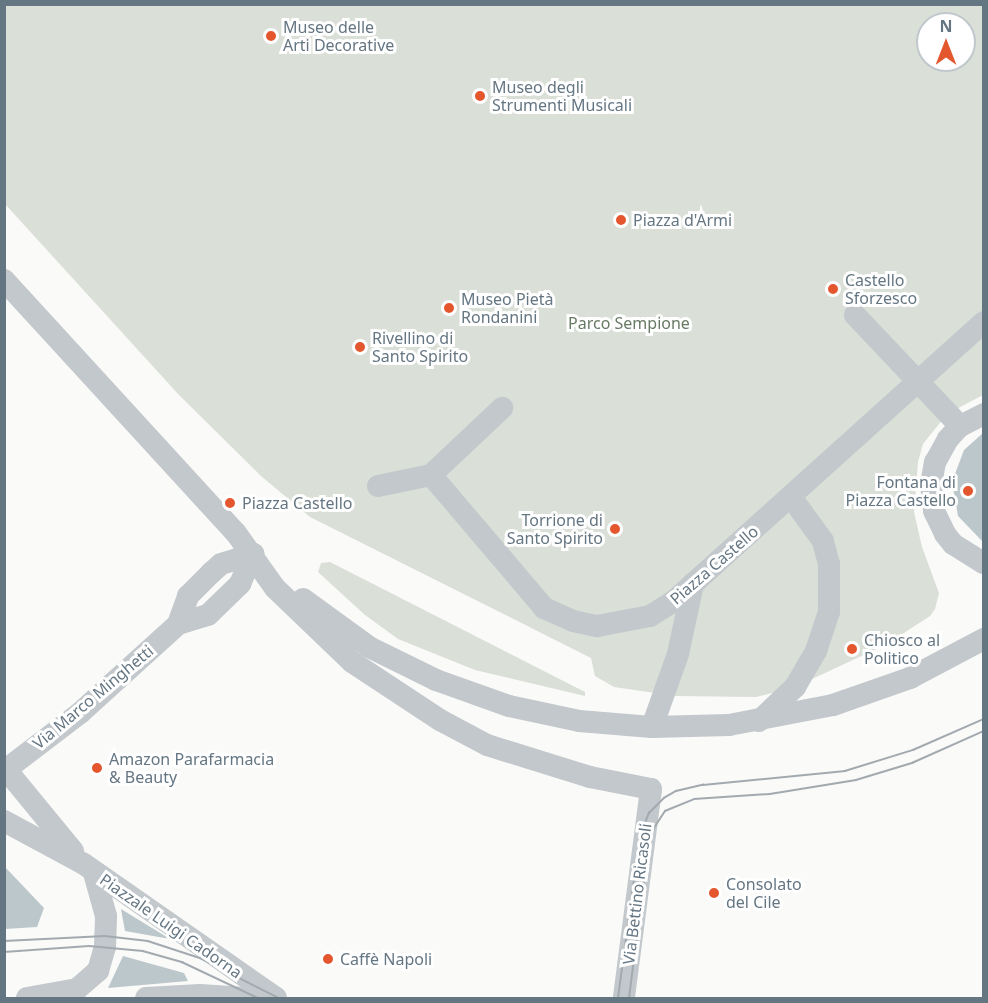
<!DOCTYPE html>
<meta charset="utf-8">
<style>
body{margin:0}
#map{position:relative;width:988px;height:1003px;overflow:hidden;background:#fafaf8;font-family:"Noto Sans",sans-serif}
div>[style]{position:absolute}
.green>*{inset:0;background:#dadfd7}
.water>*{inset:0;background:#bbc7cb}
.minor>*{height:22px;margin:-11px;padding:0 11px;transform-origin:11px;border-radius:11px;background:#c3c8cc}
.tram>*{height:1.5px;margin:-0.75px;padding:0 0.75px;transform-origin:0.75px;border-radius:0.75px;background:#a2aab0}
.dots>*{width:16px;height:16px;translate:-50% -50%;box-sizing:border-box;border:3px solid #fff;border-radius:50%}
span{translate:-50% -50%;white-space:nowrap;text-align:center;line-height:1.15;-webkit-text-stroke:6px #fff;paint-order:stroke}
.poi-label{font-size:16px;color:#657683}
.left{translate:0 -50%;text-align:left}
.right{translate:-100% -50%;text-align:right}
.park-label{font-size:16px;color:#687a64}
.street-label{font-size:16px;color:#657683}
.frame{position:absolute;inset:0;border:6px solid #657683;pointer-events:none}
.north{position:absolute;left:916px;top:12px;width:60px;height:60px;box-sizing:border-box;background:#fff;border:2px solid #c1c8cd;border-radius:50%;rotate:0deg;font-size:16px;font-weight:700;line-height:24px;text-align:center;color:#657683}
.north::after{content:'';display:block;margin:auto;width:21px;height:27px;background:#e4572e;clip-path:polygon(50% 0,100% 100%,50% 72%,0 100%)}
</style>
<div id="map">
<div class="green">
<div style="clip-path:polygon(evenodd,5px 5px,983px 5px,983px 395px,947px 414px,923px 444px,918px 462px,914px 512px,922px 547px,939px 593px,935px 609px,930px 616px,887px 644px,795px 687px,756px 697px,676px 696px,614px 687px,595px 676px,591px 658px,310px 517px,261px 476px,179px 395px,5px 204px,5px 5px,928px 24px,964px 24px,964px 60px,928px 60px,928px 24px)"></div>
<div style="clip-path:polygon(330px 562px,585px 692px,585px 696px,475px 670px,398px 639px,365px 615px,318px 572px,321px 563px)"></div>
</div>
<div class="water">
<div style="clip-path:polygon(983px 433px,983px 542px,958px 516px,952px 482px,964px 450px)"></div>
<div style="clip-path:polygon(5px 867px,44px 908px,37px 927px,5px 929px)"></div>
<div style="clip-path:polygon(121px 909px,170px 939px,125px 931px)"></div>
<div style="clip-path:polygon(123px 956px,184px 973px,188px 981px,108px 988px)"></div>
</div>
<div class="minor">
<div style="left:4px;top:280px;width:343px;rotate:47.5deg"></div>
<div style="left:236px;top:533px;width:67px;rotate:54.7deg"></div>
<div style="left:275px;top:588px;width:107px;rotate:43.9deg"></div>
<div style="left:352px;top:662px;width:105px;rotate:33.4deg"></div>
<div style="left:440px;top:720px;width:53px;rotate:28deg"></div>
<div style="left:487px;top:745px;width:108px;rotate:17.3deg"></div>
<div style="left:590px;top:777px;width:62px;rotate:11.1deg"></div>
<div style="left:651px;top:789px;width:211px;rotate:97.4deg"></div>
<div style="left:855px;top:315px;width:153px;rotate:46.6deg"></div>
<div style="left:984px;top:414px;width:27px;rotate:153deg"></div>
<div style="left:960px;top:426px;width:18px;rotate:133deg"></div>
<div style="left:948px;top:439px;width:26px;rotate:119deg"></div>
<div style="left:935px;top:462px;width:23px;rotate:100deg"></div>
<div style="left:931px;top:485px;width:26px;rotate:83deg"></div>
<div style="left:934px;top:511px;width:25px;rotate:64deg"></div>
<div style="left:945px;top:534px;width:13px;rotate:51deg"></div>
<div style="left:953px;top:544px;width:36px;rotate:32deg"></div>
<div style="left:431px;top:475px;width:175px;rotate:49.6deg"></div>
<div style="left:544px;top:608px;width:32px;rotate:24deg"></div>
<div style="left:573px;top:621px;width:25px;rotate:12deg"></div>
<div style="left:597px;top:626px;width:54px;rotate:-10.7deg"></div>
<div style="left:650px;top:616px;width:28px;rotate:-32deg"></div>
<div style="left:674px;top:601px;width:417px;rotate:-42deg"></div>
<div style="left:431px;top:475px;width:98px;rotate:-43.3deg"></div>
<div style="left:378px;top:486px;width:54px;rotate:-11.7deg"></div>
<div style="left:303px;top:599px;width:82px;rotate:36deg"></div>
<div style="left:369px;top:647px;width:75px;rotate:26.2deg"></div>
<div style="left:436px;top:680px;width:77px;rotate:19.6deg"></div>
<div style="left:509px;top:706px;width:72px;rotate:12.1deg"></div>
<div style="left:579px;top:721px;width:73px;rotate:4.7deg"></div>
<div style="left:652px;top:727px;width:77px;rotate:-1.5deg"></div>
<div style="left:729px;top:725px;width:106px;rotate:-10.9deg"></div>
<div style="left:833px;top:705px;width:82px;rotate:-19.3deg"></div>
<div style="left:910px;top:678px;width:84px;rotate:-27.8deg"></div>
<div style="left:178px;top:624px;width:30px;rotate:-70deg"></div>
<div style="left:188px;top:596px;width:33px;rotate:-45deg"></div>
<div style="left:211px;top:573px;width:13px;rotate:-42deg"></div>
<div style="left:221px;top:564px;width:34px;rotate:-17deg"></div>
<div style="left:759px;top:721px;width:50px;rotate:-43.4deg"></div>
<div style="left:795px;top:687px;width:42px;rotate:-59.7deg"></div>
<div style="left:816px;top:651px;width:41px;rotate:-71.6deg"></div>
<div style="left:829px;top:612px;width:48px;rotate:-90deg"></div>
<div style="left:829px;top:564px;width:24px;rotate:-105deg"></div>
<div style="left:823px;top:541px;width:54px;rotate:-126deg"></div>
<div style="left:652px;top:727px;width:77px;rotate:-70.4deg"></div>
<div style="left:678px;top:654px;width:72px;rotate:-77.9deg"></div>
<div style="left:4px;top:767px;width:109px;rotate:50.6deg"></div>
<div style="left:4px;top:771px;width:96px;rotate:-37.3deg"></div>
<div style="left:80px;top:713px;width:132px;rotate:-42.2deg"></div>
<div style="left:178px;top:624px;width:31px;rotate:-17deg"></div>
<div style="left:208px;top:615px;width:45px;rotate:-44.1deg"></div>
<div style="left:240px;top:584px;width:33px;rotate:-67deg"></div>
<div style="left:4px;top:821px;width:91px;rotate:28.3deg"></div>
<div style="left:84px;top:864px;width:234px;rotate:34.9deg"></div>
<div style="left:27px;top:998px;width:51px;rotate:-10.2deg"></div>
<div style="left:77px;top:989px;width:28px;rotate:-41deg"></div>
<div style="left:98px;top:971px;width:25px;rotate:-74deg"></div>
<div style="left:105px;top:947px;width:31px;rotate:-88deg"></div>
<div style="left:106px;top:916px;width:45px;rotate:-105.6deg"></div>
<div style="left:146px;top:998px;width:54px;rotate:-3.2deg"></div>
<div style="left:200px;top:995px;width:45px;rotate:3.8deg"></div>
</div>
<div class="tram">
<div style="left:4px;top:941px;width:101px;rotate:-2.8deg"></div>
<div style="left:105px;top:936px;width:43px;rotate:6.6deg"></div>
<div style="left:148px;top:941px;width:55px;rotate:18.1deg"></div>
<div style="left:200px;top:958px;width:89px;rotate:26.9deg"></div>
<div style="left:4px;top:952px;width:85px;rotate:-4deg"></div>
<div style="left:89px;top:946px;width:54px;rotate:5.3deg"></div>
<div style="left:143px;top:951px;width:41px;rotate:15.8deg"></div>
<div style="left:182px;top:962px;width:84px;rotate:25.3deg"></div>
<div style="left:618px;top:998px;width:163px;rotate:-82.3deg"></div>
<div style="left:640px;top:836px;width:25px;rotate:-69deg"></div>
<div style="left:649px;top:813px;width:21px;rotate:-45deg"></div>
<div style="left:664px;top:798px;width:14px;rotate:-30deg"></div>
<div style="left:676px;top:791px;width:28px;rotate:-13deg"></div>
<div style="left:703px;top:785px;width:143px;rotate:-5.6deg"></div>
<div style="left:845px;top:771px;width:71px;rotate:-17.2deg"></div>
<div style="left:913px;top:750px;width:77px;rotate:-23.6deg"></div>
<div style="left:629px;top:998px;width:149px;rotate:-82.7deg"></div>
<div style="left:648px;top:850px;width:23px;rotate:-75deg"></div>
<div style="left:654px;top:828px;width:20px;rotate:-57deg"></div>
<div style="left:665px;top:811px;width:31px;rotate:-22deg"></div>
<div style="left:694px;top:799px;width:76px;rotate:-3.8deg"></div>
<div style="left:770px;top:794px;width:87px;rotate:-9.2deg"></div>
<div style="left:856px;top:780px;width:59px;rotate:-16.9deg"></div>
<div style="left:912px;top:763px;width:79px;rotate:-24deg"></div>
</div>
<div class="dots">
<div style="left:271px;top:36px;background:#e4572e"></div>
<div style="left:480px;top:96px;background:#e4572e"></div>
<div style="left:621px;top:220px;background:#e4572e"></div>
<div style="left:833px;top:289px;background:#e4572e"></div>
<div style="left:449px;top:308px;background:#e4572e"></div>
<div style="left:360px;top:347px;background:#e4572e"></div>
<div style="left:968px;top:491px;background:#e4572e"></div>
<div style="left:230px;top:503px;background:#e4572e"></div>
<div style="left:615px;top:529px;background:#e4572e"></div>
<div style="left:852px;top:649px;background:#e4572e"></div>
<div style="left:97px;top:768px;background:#e4572e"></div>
<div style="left:714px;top:893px;background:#e4572e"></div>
<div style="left:328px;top:959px;background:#e4572e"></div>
</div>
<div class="poi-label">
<span class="left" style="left:283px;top:36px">Museo delle<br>Arti Decorative</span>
<span class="left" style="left:492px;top:96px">Museo degli<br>Strumenti Musicali</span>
<span class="left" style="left:633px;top:220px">Piazza d'Armi</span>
<span class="left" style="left:845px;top:289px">Castello<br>Sforzesco</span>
<span class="left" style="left:461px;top:308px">Museo Pietà<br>Rondanini</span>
<span class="left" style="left:372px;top:347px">Rivellino di<br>Santo Spirito</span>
<span class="right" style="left:956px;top:491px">Fontana di<br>Piazza Castello</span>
<span class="left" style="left:242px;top:503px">Piazza Castello</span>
<span class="right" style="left:603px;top:529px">Torrione di<br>Santo Spirito</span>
<span class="left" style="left:864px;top:649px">Chiosco al<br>Politico</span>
<span class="left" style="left:109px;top:768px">Amazon Parafarmacia<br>&amp; Beauty</span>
<span class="left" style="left:726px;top:893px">Consolato<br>del Cile</span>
<span class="left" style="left:340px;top:959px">Caffè Napoli</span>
</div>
<div class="park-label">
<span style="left:629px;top:323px">Parco Sempione</span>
</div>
<div class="street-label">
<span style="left:714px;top:565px;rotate:-41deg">Piazza Castello</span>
<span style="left:93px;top:697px;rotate:-40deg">Via Marco Minghetti</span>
<span style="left:637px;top:894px;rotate:-83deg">Via Bettino Ricasoli</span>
<span style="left:171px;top:926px;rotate:35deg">Piazzale Luigi Cadorna</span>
</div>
<div class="frame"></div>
<div class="north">N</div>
</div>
